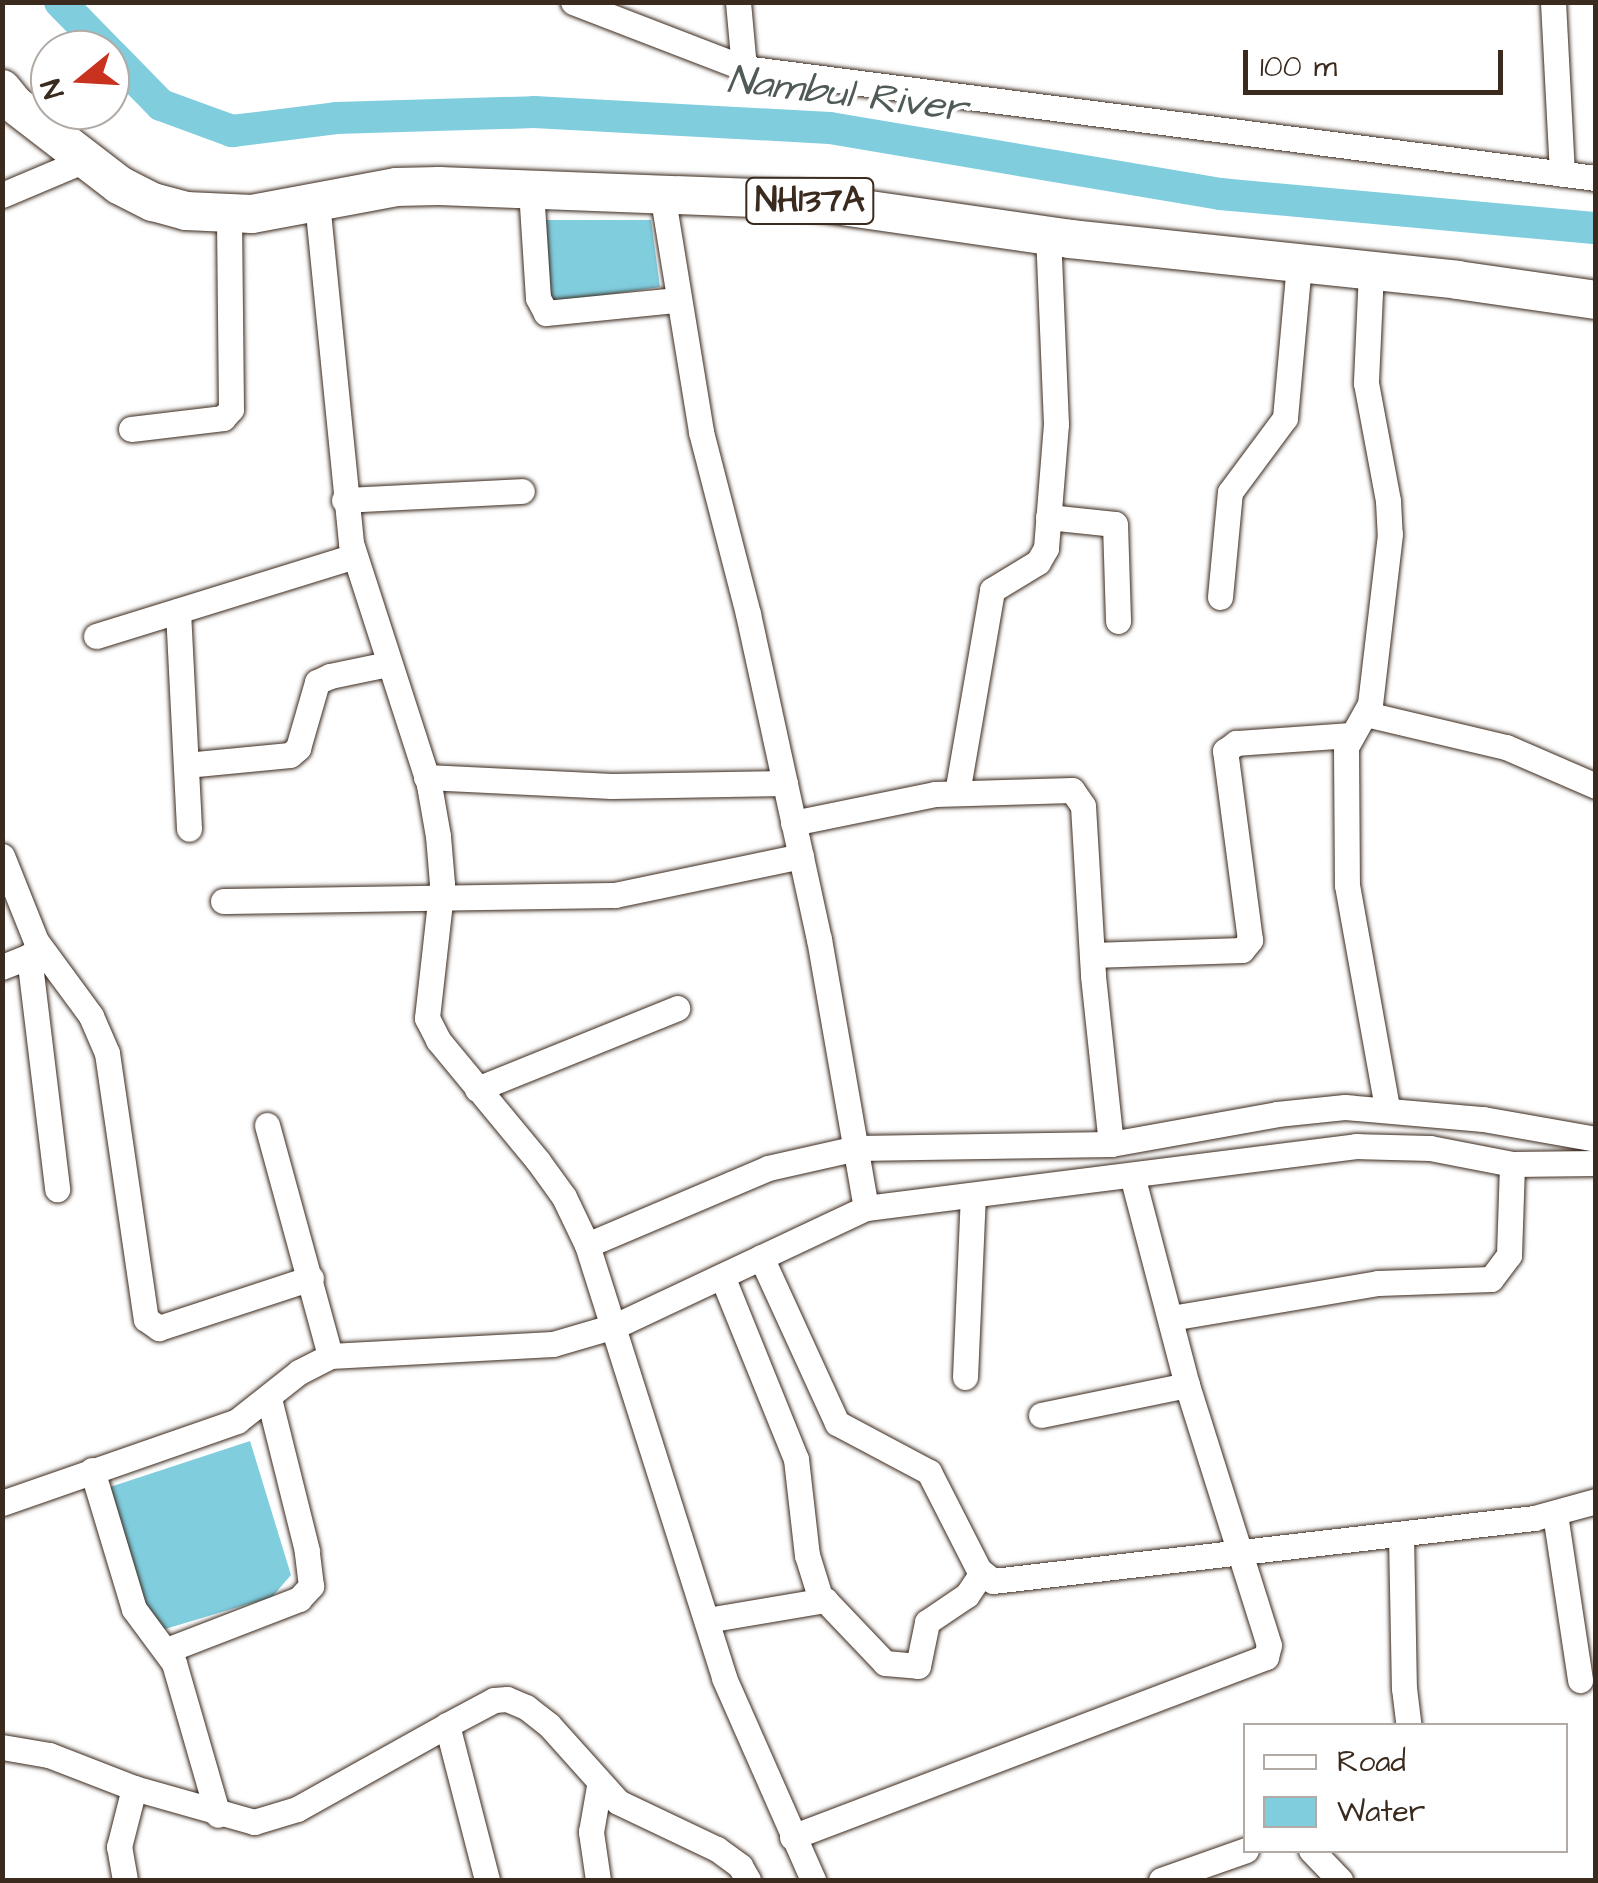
<!DOCTYPE html>
<style>
body{margin:0}
#map{position:relative;width:1598px;height:1883px;overflow:hidden;background:#fff;font-family:"Architects Daughter",sans-serif}
div>[style]{position:absolute}
.water>*{inset:0;background:#80cdde}
.river>*{height:32px;margin:-16px;padding:0 16px;transform-origin:16px;border-radius:16px;background:#80cdde}
.roads{filter:drop-shadow(0 0 2px #3b2a1e) drop-shadow(0 0 2px #3b2a1e)}
.minor>*{height:25px;margin:-12.5px;padding:0 12.5px;transform-origin:12.5px;border-radius:12.5px;background:#fff}
.highway>*{height:38px;margin:-19px;padding:0 19px;transform-origin:19px;border-radius:19px;background:#fff}
span{translate:-50% -50%;white-space:nowrap;text-align:center;line-height:1.15;-webkit-text-stroke:8px #fff;paint-order:stroke}
.shield-label span{padding:2px 8px;background:#fff;border:2px solid;border-radius:8px;-webkit-text-stroke-width:0}
.shield-label{font-size:35px;color:#3b2a1e;font-weight:700}
.water-label{font-size:40px;color:#505b58;font-style:italic}
.frame{position:absolute;inset:0;border:5px solid #3b2a1e;pointer-events:none}
.legend{position:absolute;left:1243px;top:1723px;width:325px;height:130px;box-sizing:border-box;background:#fff;border:2px solid #b1aaa5;margin:0;padding:12px 18px;list-style:none;font-size:30px;color:#3b2a1e}
.legend li{display:flex;align-items:center;gap:20px;height:50px}
.legend b{width:50px;border:2px solid #b1aaa5}
.north{position:absolute;left:30px;top:30px;width:100px;height:100px;box-sizing:border-box;background:#fff;border:2px solid #b1aaa5;border-radius:50%;rotate:252deg;font-size:28px;font-weight:700;line-height:40px;text-align:center;color:#3b2a1e}
.north::after{content:'';display:block;margin:auto;width:35px;height:45px;background:#c8321e;clip-path:polygon(50% 0,100% 100%,50% 72%,0 100%)}
.scale{position:absolute;left:1243px;top:50px;width:260px;height:45px;box-sizing:border-box;border:5px solid #3b2a1e;border-top:0;padding-left:12px;font-size:30px;line-height:35px;white-space:nowrap;color:#3b2a1e;-webkit-text-stroke:8px #fff;paint-order:stroke}
</style>
<div id="map">
<div class="water">
<div style="clip-path:polygon(545px 220px,651px 220px,660px 287px,548px 303px)"></div>
<div style="clip-path:polygon(250px 1441px,291px 1575px,272px 1597px,155px 1632px,146px 1627px,110px 1487px)"></div>
</div>
<div class="river">
<div style="left:60px;top:2px;width:67px;rotate:45.6deg"></div>
<div style="left:110px;top:53px;width:73px;rotate:45.6deg"></div>
<div style="left:161px;top:105px;width:76px;rotate:20.1deg"></div>
<div style="left:232px;top:131px;width:105px;rotate:-7.1deg"></div>
<div style="left:336px;top:118px;width:198px;rotate:-1.7deg"></div>
<div style="left:534px;top:112px;width:296px;rotate:3.1deg"></div>
<div style="left:830px;top:128px;width:396px;rotate:9.6deg"></div>
<div style="left:1220px;top:194px;width:378px;rotate:5.2deg"></div>
</div>
<div class="roads">
<div class="minor">
<div style="left:573px;top:2px;width:183px;rotate:21.1deg"></div>
<div style="left:744px;top:68px;width:859px;rotate:7.36deg"></div>
<div style="left:738px;top:2px;width:66px;rotate:84.8deg"></div>
<div style="left:1553px;top:2px;width:172px;rotate:87deg"></div>
<div style="left:531px;top:190px;width:108px;rotate:86.3deg"></div>
<div style="left:538px;top:298px;width:17px;rotate:62deg"></div>
<div style="left:546px;top:313px;width:132px;rotate:-5.7deg"></div>
<div style="left:662px;top:193px;width:242px;rotate:80.7deg"></div>
<div style="left:701px;top:432px;width:188px;rotate:75.5deg"></div>
<div style="left:748px;top:614px;width:333px;rotate:77.7deg"></div>
<div style="left:819px;top:939px;width:273px;rotate:80.1deg"></div>
<div style="left:2px;top:195px;width:90px;rotate:-22.9deg"></div>
<div style="left:317px;top:202px;width:343px;rotate:84.3deg"></div>
<div style="left:351px;top:543px;width:254px;rotate:72.1deg"></div>
<div style="left:429px;top:785px;width:52px;rotate:80deg"></div>
<div style="left:438px;top:836px;width:48px;rotate:85.2deg"></div>
<div style="left:442px;top:884px;width:135px;rotate:96.4deg"></div>
<div style="left:427px;top:1018px;width:25px;rotate:63deg"></div>
<div style="left:438px;top:1040px;width:157px;rotate:50.4deg"></div>
<div style="left:538px;top:1161px;width:44px;rotate:54.2deg"></div>
<div style="left:564px;top:1197px;width:53px;rotate:64.4deg"></div>
<div style="left:587px;top:1245px;width:454px;rotate:72.4deg"></div>
<div style="left:724px;top:1678px;width:221px;rotate:66.2deg"></div>
<div style="left:1371px;top:271px;width:112px;rotate:92.6deg"></div>
<div style="left:1366px;top:383px;width:120px;rotate:79.4deg"></div>
<div style="left:1388px;top:501px;width:33px;rotate:87deg"></div>
<div style="left:1390px;top:534px;width:171px;rotate:96.7deg"></div>
<div style="left:1370px;top:704px;width:49px;rotate:119.2deg"></div>
<div style="left:1346px;top:747px;width:138px;rotate:89.6deg"></div>
<div style="left:1347px;top:885px;width:227px;rotate:79.8deg"></div>
<div style="left:131px;top:429px;width:93px;rotate:-6.8deg"></div>
<div style="left:223px;top:418px;width:12px;rotate:-48deg"></div>
<div style="left:231px;top:409px;width:194px;rotate:-90.6deg"></div>
<div style="left:344px;top:500px;width:178px;rotate:-2.9deg"></div>
<div style="left:1048px;top:517px;width:67px;rotate:6deg"></div>
<div style="left:1115px;top:524px;width:97px;rotate:88.2deg"></div>
<div style="left:1220px;top:597px;width:105px;rotate:-84.6deg"></div>
<div style="left:1230px;top:492px;width:92px;rotate:-53.4deg"></div>
<div style="left:1285px;top:418px;width:155px;rotate:-84.8deg"></div>
<div style="left:178px;top:611px;width:218px;rotate:87.1deg"></div>
<div style="left:96px;top:636px;width:270px;rotate:-17.2deg"></div>
<div style="left:1366px;top:714px;width:144px;rotate:13.3deg"></div>
<div style="left:1506px;top:747px;width:98px;rotate:23.4deg"></div>
<div style="left:186px;top:765px;width:104px;rotate:-5.5deg"></div>
<div style="left:290px;top:755px;width:11px;rotate:-41deg"></div>
<div style="left:298px;top:748px;width:69px;rotate:-73.9deg"></div>
<div style="left:317px;top:682px;width:14px;rotate:-25deg"></div>
<div style="left:330px;top:676px;width:59px;rotate:-11.7deg"></div>
<div style="left:426px;top:777px;width:186px;rotate:2.8deg"></div>
<div style="left:612px;top:786px;width:173px;rotate:-1deg"></div>
<div style="left:957px;top:793px;width:206px;rotate:-80.2deg"></div>
<div style="left:992px;top:590px;width:54px;rotate:-31.3deg"></div>
<div style="left:1038px;top:562px;width:16px;rotate:-60deg"></div>
<div style="left:1046px;top:548px;width:124px;rotate:-85.4deg"></div>
<div style="left:1056px;top:424px;width:189px;rotate:-92.4deg"></div>
<div style="left:793px;top:823px;width:145px;rotate:-11.5deg"></div>
<div style="left:935px;top:794px;width:137px;rotate:-1.7deg"></div>
<div style="left:1072px;top:790px;width:19px;rotate:55deg"></div>
<div style="left:1083px;top:806px;width:170px;rotate:86.6deg"></div>
<div style="left:1093px;top:976px;width:169px;rotate:83.9deg"></div>
<div style="left:2px;top:856px;width:92px;rotate:68.2deg"></div>
<div style="left:36px;top:941px;width:93px;rotate:53.7deg"></div>
<div style="left:91px;top:1016px;width:40px;rotate:66.6deg"></div>
<div style="left:107px;top:1053px;width:269px;rotate:81.7deg"></div>
<div style="left:146px;top:1319px;width:16px;rotate:35deg"></div>
<div style="left:159px;top:1328px;width:160px;rotate:-18.2deg"></div>
<div style="left:223px;top:901px;width:392px;rotate:-0.9deg"></div>
<div style="left:615px;top:895px;width:190px;rotate:-11.8deg"></div>
<div style="left:1092px;top:955px;width:150px;rotate:-1.9deg"></div>
<div style="left:1242px;top:950px;width:13px;rotate:-51deg"></div>
<div style="left:1250px;top:940px;width:191px;rotate:-97.5deg"></div>
<div style="left:1225px;top:751px;width:14px;rotate:-36deg"></div>
<div style="left:1236px;top:743px;width:113px;rotate:-4deg"></div>
<div style="left:29px;top:956px;width:235px;rotate:83.1deg"></div>
<div style="left:2px;top:967px;width:43px;rotate:-21.8deg"></div>
<div style="left:477px;top:1089px;width:216px;rotate:-22deg"></div>
<div style="left:267px;top:1125px;width:239px;rotate:74.7deg"></div>
<div style="left:587px;top:1245px;width:197px;rotate:-23deg"></div>
<div style="left:768px;top:1168px;width:91px;rotate:-12.7deg"></div>
<div style="left:857px;top:1148px;width:254px;rotate:-0.9deg"></div>
<div style="left:1111px;top:1144px;width:169px;rotate:-10.2deg"></div>
<div style="left:1277px;top:1114px;width:68px;rotate:-5.9deg"></div>
<div style="left:1345px;top:1107px;width:139px;rotate:5deg"></div>
<div style="left:1483px;top:1119px;width:115px;rotate:10deg"></div>
<div style="left:761px;top:1257px;width:183px;rotate:65.4deg"></div>
<div style="left:837px;top:1423px;width:104px;rotate:28deg"></div>
<div style="left:929px;top:1472px;width:110px;rotate:63deg"></div>
<div style="left:979px;top:1570px;width:18px;rotate:38deg"></div>
<div style="left:993px;top:1581px;width:545px;rotate:-6.64deg"></div>
<div style="left:1534px;top:1518px;width:64px;rotate:-15.3deg"></div>
<div style="left:722px;top:1276px;width:197px;rotate:68deg"></div>
<div style="left:796px;top:1459px;width:97px;rotate:83.5deg"></div>
<div style="left:807px;top:1555px;width:47px;rotate:72.7deg"></div>
<div style="left:1171px;top:1318px;width:210px;rotate:-9.6deg"></div>
<div style="left:1378px;top:1283px;width:113px;rotate:-2deg"></div>
<div style="left:1491px;top:1279px;width:30px;rotate:-53deg"></div>
<div style="left:1509px;top:1255px;width:91px;rotate:-88.1deg"></div>
<div style="left:965px;top:1377px;width:181px;rotate:-87.5deg"></div>
<div style="left:1041px;top:1415px;width:149px;rotate:-11.6deg"></div>
<div style="left:92px;top:1470px;width:145px;rotate:73.2deg"></div>
<div style="left:134px;top:1609px;width:67px;rotate:53.5deg"></div>
<div style="left:174px;top:1663px;width:158px;rotate:73.9deg"></div>
<div style="left:2px;top:1503px;width:249px;rotate:-19.2deg"></div>
<div style="left:237px;top:1421px;width:79px;rotate:-38.3deg"></div>
<div style="left:299px;top:1372px;width:35px;rotate:-27deg"></div>
<div style="left:330px;top:1356px;width:223px;rotate:-3.1deg"></div>
<div style="left:553px;top:1344px;width:65px;rotate:-16.2deg"></div>
<div style="left:615px;top:1326px;width:277px;rotate:-25.2deg"></div>
<div style="left:866px;top:1208px;width:494px;rotate:-7.2deg"></div>
<div style="left:1356px;top:1146px;width:74px;rotate:1.5deg"></div>
<div style="left:1430px;top:1148px;width:84px;rotate:11deg"></div>
<div style="left:1512px;top:1164px;width:84px;rotate:-0.7deg"></div>
<div style="left:1555px;top:1514px;width:168px;rotate:81.4deg"></div>
<div style="left:1401px;top:1535px;width:153px;rotate:88.9deg"></div>
<div style="left:1404px;top:1688px;width:38px;rotate:83deg"></div>
<div style="left:707px;top:1620px;width:120px;rotate:-9.6deg"></div>
<div style="left:825px;top:1600px;width:87px;rotate:46.4deg"></div>
<div style="left:885px;top:1663px;width:33px;rotate:5deg"></div>
<div style="left:918px;top:1666px;width:45px;rotate:-78.4deg"></div>
<div style="left:927px;top:1622px;width:48px;rotate:-34deg"></div>
<div style="left:967px;top:1595px;width:27px;rotate:-56deg"></div>
<div style="left:167px;top:1650px;width:142px;rotate:-21.1deg"></div>
<div style="left:299px;top:1599px;width:18px;rotate:-47deg"></div>
<div style="left:311px;top:1586px;width:35px;rotate:-97deg"></div>
<div style="left:307px;top:1551px;width:157px;rotate:-104deg"></div>
<div style="left:447px;top:1725px;width:160px;rotate:75.5deg"></div>
<div style="left:2px;top:1747px;width:48px;rotate:9.7deg"></div>
<div style="left:49px;top:1755px;width:91px;rotate:21.2deg"></div>
<div style="left:134px;top:1788px;width:125px;rotate:15.8deg"></div>
<div style="left:254px;top:1822px;width:45px;rotate:-16.8deg"></div>
<div style="left:297px;top:1809px;width:172px;rotate:-29.2deg"></div>
<div style="left:447px;top:1725px;width:53px;rotate:-28deg"></div>
<div style="left:494px;top:1700px;width:13px;rotate:-4deg"></div>
<div style="left:507px;top:1699px;width:21px;rotate:23deg"></div>
<div style="left:526px;top:1707px;width:29px;rotate:38deg"></div>
<div style="left:549px;top:1725px;width:103px;rotate:48.1deg"></div>
<div style="left:618px;top:1802px;width:110px;rotate:25.4deg"></div>
<div style="left:717px;top:1849px;width:29px;rotate:36deg"></div>
<div style="left:740px;top:1866px;width:16px;rotate:60deg"></div>
<div style="left:792px;top:1837px;width:507px;rotate:-20.79deg"></div>
<div style="left:1266px;top:1657px;width:12px;rotate:-76deg"></div>
<div style="left:1269px;top:1645px;width:273px;rotate:-107.5deg"></div>
<div style="left:1187px;top:1385px;width:217px;rotate:-104.7deg"></div>
<div style="left:1311px;top:1850px;width:42px;rotate:46deg"></div>
<div style="left:125px;top:1880px;width:34px;rotate:-100deg"></div>
<div style="left:119px;top:1847px;width:61px;rotate:-75.7deg"></div>
<div style="left:598px;top:1880px;width:49px;rotate:-98.3deg"></div>
<div style="left:591px;top:1832px;width:47px;rotate:-80.1deg"></div>
<div style="left:1161px;top:1880px;width:90px;rotate:-19.4deg"></div>
</div>
<div class="highway">
<div style="left:2px;top:89px;width:19px;rotate:51deg"></div>
<div style="left:14px;top:104px;width:133px;rotate:37.6deg"></div>
<div style="left:119px;top:185px;width:38px;rotate:27deg"></div>
<div style="left:153px;top:202px;width:34px;rotate:15deg"></div>
<div style="left:186px;top:211px;width:66px;rotate:2.6deg"></div>
<div style="left:252px;top:214px;width:147px;rotate:-10.6deg"></div>
<div style="left:396px;top:187px;width:43px;rotate:-1.3deg"></div>
<div style="left:439px;top:186px;width:361px;rotate:2.2deg"></div>
<div style="left:800px;top:200px;width:273px;rotate:8.2deg"></div>
<div style="left:1070px;top:239px;width:389px;rotate:6deg"></div>
<div style="left:1457px;top:280px;width:140px;rotate:8.2deg"></div>
</div>
</div>
<div class="shield-label">
<span style="left:810px;top:201px">NH137A</span>
</div>
<div class="water-label">
<span style="left:847px;top:95px;rotate:7deg">Nambul River</span>
</div>
<div class="frame"></div>
<ul class="legend">
<li><b style="height:12px;background:#fff"></b>Road</li>
<li><b style="height:28px;background:#80cdde"></b>Water</li>
</ul>
<div class="north">N</div>
<div class="scale">100 m</div>
</div>
